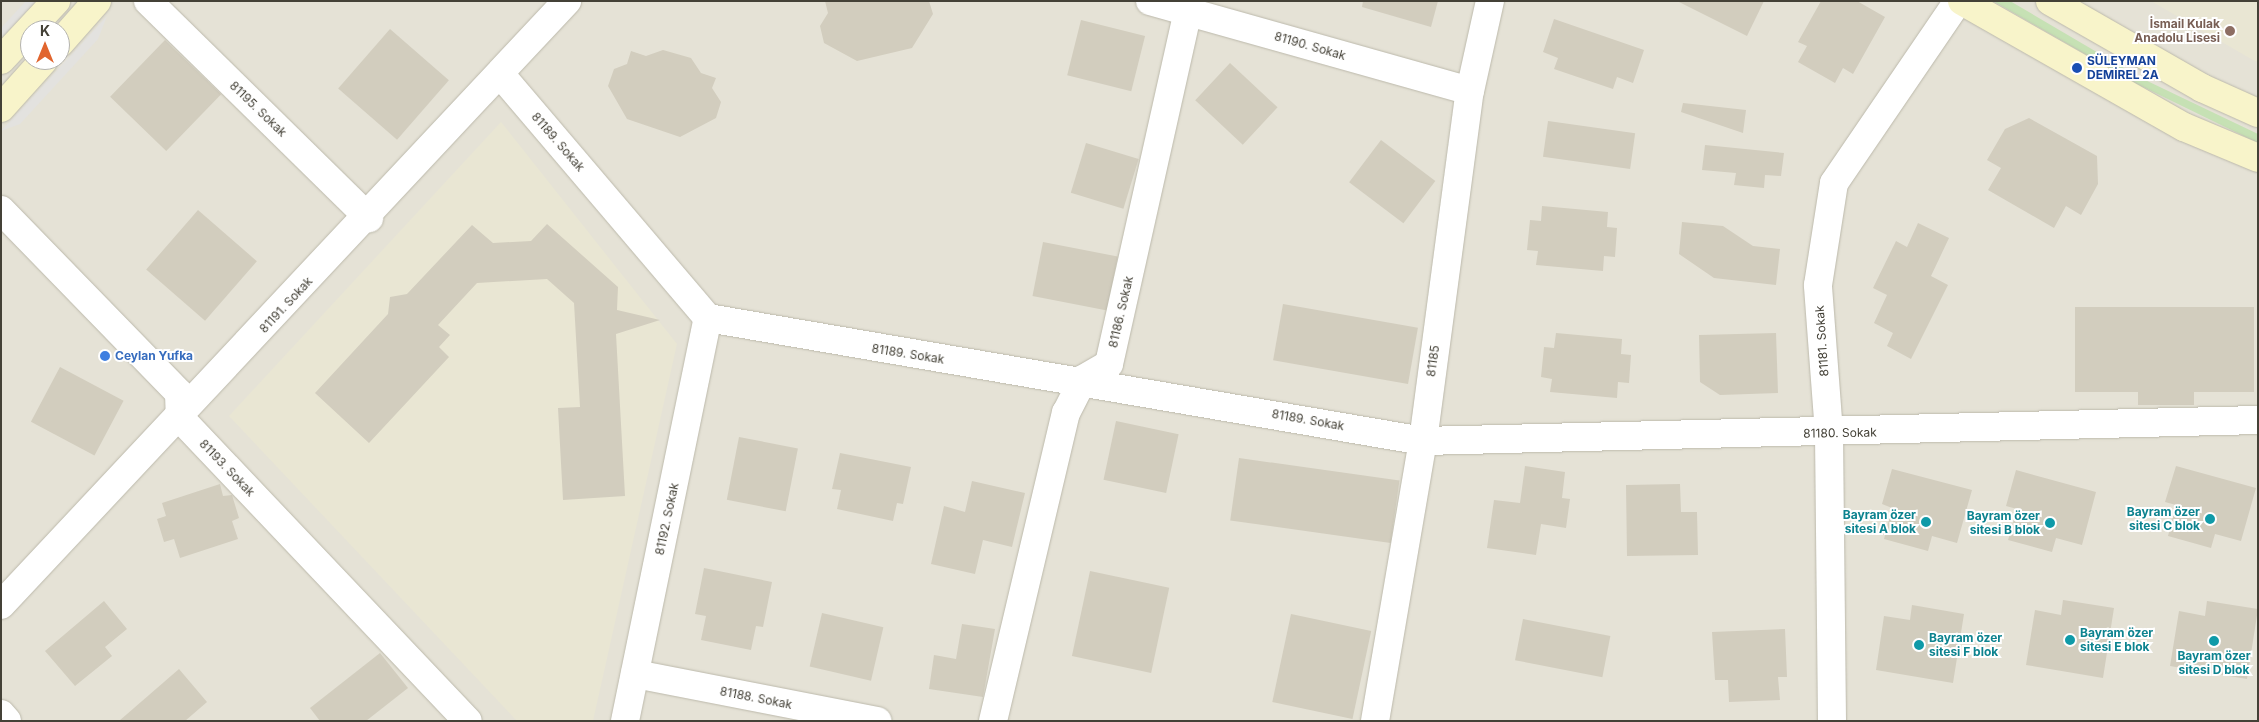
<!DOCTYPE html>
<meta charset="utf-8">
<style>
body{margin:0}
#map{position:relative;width:2259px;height:722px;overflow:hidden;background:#f1f0e7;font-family:Inter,sans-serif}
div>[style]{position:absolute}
.residential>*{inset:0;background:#e5e2d6}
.education>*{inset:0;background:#e9e6d3}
.green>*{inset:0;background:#c6e1b4}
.parking>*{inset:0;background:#e3e2df}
.building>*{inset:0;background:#d2cdbe;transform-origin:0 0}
.roads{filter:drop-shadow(0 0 1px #bcb9ab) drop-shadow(0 0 1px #bcb9ab)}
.street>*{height:28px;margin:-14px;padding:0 14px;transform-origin:14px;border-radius:14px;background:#fff}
.secondary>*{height:28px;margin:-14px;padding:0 14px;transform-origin:14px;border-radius:14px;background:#f8f4ca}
.dots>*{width:14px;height:14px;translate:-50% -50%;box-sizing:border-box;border:2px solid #fff;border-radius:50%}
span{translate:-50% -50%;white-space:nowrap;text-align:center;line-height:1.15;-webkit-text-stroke:4px #fff;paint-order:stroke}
.education-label{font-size:12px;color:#785e54;font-weight:700}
.right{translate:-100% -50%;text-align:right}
.street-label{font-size:12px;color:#444137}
.transit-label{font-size:12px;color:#164399;font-weight:700}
.left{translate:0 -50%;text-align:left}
.shop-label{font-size:12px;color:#366cbe;font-weight:700}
.culture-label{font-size:12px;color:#0d838f;font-weight:700}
.frame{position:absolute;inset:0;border:2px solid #444137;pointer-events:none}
.north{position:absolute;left:20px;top:20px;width:50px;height:50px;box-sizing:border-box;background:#fff;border:1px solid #b4b3af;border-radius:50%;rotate:0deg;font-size:14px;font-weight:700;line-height:20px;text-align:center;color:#444137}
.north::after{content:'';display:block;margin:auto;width:18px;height:22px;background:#e1652e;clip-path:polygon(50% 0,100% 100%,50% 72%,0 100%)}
</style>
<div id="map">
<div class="residential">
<div style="clip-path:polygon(evenodd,1px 1px,2258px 1px,2258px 721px,1px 721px,1px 1px,30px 30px,60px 30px,60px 60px,30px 60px,30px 30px)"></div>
</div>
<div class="education">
<div style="clip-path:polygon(2151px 1px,2258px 1px,2258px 62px,2253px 60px)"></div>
<div style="clip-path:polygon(501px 122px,677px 344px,593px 721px,517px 721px,229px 416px)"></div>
</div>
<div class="green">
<div style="clip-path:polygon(1993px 1px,2010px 1px,2141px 78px,2258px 134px,2258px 143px,2137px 84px)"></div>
</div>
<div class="parking">
<div style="clip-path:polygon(26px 1px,39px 1px,1px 42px,1px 28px)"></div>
<div style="clip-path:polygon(107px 16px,98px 39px,20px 124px,1px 131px)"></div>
</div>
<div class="building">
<div style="clip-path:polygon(825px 1px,929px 1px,933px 14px,912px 48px,857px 61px,824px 43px,820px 26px,828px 13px)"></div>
<div style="clip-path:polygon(1363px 1px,1438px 1px,1431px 27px,1362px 7px)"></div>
<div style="clip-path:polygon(1677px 1px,1764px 1px,1747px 36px)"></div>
<div style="clip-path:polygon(1821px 1px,1857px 1px,1885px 17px,1853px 74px,1843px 68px,1835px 83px,1798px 62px,1807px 46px,1798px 42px)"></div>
<div style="clip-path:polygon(1554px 19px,1644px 50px,1633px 83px,1617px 77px,1613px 89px,1554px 69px,1558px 58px,1543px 52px)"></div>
<div style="left:1081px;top:20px;width:66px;height:57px;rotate:14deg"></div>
<div style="left:390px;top:29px;width:78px;height:79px;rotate:41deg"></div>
<div style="left:165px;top:40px;width:78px;height:79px;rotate:44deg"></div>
<div style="clip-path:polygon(663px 50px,691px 58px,701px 73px,716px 78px,712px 88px,721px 102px,716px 118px,680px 137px,627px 119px,608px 86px,614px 69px,627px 64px,631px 51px,646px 56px)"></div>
<div style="left:1230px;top:63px;width:65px;height:51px;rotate:43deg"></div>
<div style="clip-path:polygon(1683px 103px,1746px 110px,1743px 133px,1681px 112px)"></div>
<div style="clip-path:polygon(2029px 118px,2097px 156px,2098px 184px,2081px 215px,2066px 206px,2054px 228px,1988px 190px,2001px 168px,1987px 160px,2005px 129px)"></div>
<div style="left:1548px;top:121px;width:88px;height:36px;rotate:8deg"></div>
<div style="left:1381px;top:140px;width:68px;height:53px;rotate:37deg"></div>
<div style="left:1086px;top:143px;width:55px;height:52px;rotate:17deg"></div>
<div style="clip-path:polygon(1705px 145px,1784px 153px,1781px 176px,1765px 175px,1764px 188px,1734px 185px,1736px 173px,1702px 170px)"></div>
<div style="clip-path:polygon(1542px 206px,1608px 212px,1607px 227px,1617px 228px,1615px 257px,1604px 256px,1603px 271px,1536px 265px,1538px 251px,1527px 250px,1530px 220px,1541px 221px)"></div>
<div style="left:198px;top:210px;width:78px;height:79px;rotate:41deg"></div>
<div style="clip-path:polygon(1682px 222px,1723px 226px,1753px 246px,1780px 249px,1776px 285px,1714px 278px,1679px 254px)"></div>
<div style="clip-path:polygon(1918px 223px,1949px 238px,1931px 276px,1948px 285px,1911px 359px,1887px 346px,1893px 333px,1874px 323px,1887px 295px,1873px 288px,1896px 241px,1907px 247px)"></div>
<div style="clip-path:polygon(547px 224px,618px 287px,617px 310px,660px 320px,616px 334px,625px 496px,563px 500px,558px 408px,580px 407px,574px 303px,547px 279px,477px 283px,438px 325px,450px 335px,439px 347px,449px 357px,369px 443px,315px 393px,388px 314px,390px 297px,407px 294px,472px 225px,493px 243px,531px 241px)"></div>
<div style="left:1043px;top:242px;width:76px;height:55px;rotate:11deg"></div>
<div style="left:1283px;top:304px;width:137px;height:57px;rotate:10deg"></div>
<div style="clip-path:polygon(2075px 307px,2254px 307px,2254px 392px,2194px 392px,2194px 405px,2138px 405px,2138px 392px,2075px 392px)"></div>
<div style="clip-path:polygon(1556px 333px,1622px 339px,1621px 354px,1631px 355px,1629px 383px,1618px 382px,1617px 398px,1550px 392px,1552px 379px,1541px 377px,1544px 347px,1554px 348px)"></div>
<div style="clip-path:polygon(1776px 333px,1778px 393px,1720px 395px,1700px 382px,1699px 335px)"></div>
<div style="left:60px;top:367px;width:72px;height:62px;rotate:28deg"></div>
<div style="left:1116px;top:421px;width:64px;height:60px;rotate:12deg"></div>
<div style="left:739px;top:437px;width:60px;height:64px;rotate:11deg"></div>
<div style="clip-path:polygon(840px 453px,911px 467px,903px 504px,897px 503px,893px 521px,837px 509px,841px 490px,832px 489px)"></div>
<div style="left:1239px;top:458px;width:162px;height:63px;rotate:8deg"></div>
<div style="clip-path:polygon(1525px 466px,1565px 472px,1562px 498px,1570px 499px,1566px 528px,1541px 524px,1536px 555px,1487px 548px,1494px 500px,1520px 503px)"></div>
<div style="clip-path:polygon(2176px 466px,2256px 488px,2241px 541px,2215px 534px,2211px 548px,2168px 536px,2176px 505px,2165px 502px)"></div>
<div style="clip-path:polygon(1892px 469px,1972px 490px,1957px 543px,1932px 536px,1928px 551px,1884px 539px,1892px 508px,1882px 504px)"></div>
<div style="clip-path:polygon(2016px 470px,2096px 492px,2082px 545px,2056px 538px,2052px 552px,2008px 540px,2017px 509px,2006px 506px)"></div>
<div style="clip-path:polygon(972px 481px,1025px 493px,1012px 547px,983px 540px,975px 574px,931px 564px,944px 506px,965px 512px)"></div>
<div style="clip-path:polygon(220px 484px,223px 496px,232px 495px,239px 518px,232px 521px,238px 539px,180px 558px,174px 539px,164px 542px,157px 519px,166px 516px,162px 503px)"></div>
<div style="clip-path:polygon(1680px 484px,1681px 512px,1697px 512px,1698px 555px,1627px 556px,1626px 485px)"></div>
<div style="clip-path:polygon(704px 568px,772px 582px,763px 627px,756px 626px,751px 650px,701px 640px,706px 616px,695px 614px)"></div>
<div style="left:1090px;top:571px;width:81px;height:87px;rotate:12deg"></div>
<div style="clip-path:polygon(2063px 600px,2114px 608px,2103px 678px,2026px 665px,2035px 610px,2061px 615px)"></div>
<div style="clip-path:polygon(104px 601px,127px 629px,105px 647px,112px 656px,75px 686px,45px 651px)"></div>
<div style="clip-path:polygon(2207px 601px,2258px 609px,2247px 679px,2170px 666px,2179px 611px,2205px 616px)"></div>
<div style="clip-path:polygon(1912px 605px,1964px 614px,1953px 683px,1876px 670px,1884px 616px,1910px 620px)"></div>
<div style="left:822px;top:613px;width:63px;height:55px;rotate:13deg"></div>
<div style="left:1291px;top:614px;width:82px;height:90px;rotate:12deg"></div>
<div style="left:1523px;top:619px;width:89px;height:42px;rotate:11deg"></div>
<div style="clip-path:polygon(962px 624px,995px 629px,983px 697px,929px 689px,934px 655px,956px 659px)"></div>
<div style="clip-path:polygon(1785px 629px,1787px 677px,1778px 677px,1780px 700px,1729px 702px,1728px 680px,1715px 680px,1712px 632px)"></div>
<div style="clip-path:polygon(380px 653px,408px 688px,366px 721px,320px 721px,310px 708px)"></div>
<div style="clip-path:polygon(179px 669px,207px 702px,185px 721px,119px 721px)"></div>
</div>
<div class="roads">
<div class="street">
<div style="left:148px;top:1px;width:310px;rotate:44.5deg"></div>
<div style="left:1150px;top:1px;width:332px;rotate:15.7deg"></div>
<div style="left:501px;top:75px;width:319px;rotate:49.6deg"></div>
<div style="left:708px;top:318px;width:726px;rotate:9.76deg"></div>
<div style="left:1423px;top:441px;width:835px;rotate:-1.44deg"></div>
<div style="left:1px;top:210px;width:255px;rotate:45.8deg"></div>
<div style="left:179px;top:393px;width:25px;rotate:88deg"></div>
<div style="left:180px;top:418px;width:418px;rotate:46.5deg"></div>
<div style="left:1px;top:605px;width:828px;rotate:-46.86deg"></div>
<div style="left:635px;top:674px;width:247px;rotate:11deg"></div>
<div style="left:1px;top:714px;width:9px;rotate:49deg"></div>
<div style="left:625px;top:721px;width:411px;rotate:-78.4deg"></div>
<div style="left:993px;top:721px;width:317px;rotate:-76.7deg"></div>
<div style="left:1066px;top:413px;width:38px;rotate:-63deg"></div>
<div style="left:1083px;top:379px;width:30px;rotate:-30deg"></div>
<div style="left:1109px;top:364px;width:372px;rotate:-77.4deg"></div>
<div style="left:1375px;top:721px;width:284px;rotate:-80.3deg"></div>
<div style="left:1423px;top:441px;width:353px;rotate:-82.4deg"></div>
<div style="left:1470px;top:91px;width:92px;rotate:-77.5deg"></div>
<div style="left:1832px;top:721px;width:288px;rotate:-90.6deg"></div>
<div style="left:1829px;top:433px;width:148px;rotate:-94.3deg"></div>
<div style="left:1818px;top:285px;width:103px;rotate:-81.1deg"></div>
<div style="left:1834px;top:183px;width:220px;rotate:-55.7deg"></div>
</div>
<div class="secondary">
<div style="left:1962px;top:1px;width:255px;rotate:29.6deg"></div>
<div style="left:2184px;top:127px;width:80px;rotate:22.7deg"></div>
<div style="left:2050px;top:1px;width:175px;rotate:29.8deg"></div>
<div style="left:2202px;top:88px;width:61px;rotate:24.1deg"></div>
<div style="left:60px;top:43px;width:56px;rotate:-48.6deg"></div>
<div style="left:1px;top:60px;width:81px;rotate:-47deg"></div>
<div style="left:1px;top:108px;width:64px;rotate:-48.1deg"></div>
</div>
</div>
<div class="dots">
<div style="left:2230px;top:31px;background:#8d6e63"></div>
<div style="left:2077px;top:68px;background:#1a4fb4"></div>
<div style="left:105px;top:356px;background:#3f7fe0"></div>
<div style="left:2210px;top:519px;background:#0f9aa8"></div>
<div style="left:1926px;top:522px;background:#0f9aa8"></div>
<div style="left:2050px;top:523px;background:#0f9aa8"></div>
<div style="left:2070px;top:640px;background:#0f9aa8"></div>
<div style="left:2214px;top:641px;background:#0f9aa8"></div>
<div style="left:1919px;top:645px;background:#0f9aa8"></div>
</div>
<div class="education-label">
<span class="right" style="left:2220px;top:31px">İsmail Kulak<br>Anadolu Lisesi</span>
</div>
<div class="street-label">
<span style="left:1310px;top:46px;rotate:16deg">81190. Sokak</span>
<span style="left:258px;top:109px;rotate:44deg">81195. Sokak</span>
<span style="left:558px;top:142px;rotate:49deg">81189. Sokak</span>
<span style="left:286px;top:305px;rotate:-47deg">81191. Sokak</span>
<span style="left:1121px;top:312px;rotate:-77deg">81186. Sokak</span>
<span style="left:1822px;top:341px;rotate:-94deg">81181. Sokak</span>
<span style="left:908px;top:354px;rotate:9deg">81189. Sokak</span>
<span style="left:1433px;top:361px;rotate:-82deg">81185</span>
<span style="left:1308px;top:420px;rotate:10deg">81189. Sokak</span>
<span style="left:1840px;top:433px;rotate:-1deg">81180. Sokak</span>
<span style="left:227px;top:468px;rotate:46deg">81193. Sokak</span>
<span style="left:667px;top:519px;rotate:-78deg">81192. Sokak</span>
<span style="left:756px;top:698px;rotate:11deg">81188. Sokak</span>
</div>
<div class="transit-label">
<span class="left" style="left:2087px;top:68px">SÜLEYMAN<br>DEMİREL 2A</span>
</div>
<div class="shop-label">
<span class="left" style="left:115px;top:356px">Ceylan Yufka</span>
</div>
<div class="culture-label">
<span class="right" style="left:2200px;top:519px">Bayram özer<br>sitesi C blok</span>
<span class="right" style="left:1916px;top:522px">Bayram özer<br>sitesi A blok</span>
<span class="right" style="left:2040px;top:523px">Bayram özer<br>sitesi B blok</span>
<span class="left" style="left:2080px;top:640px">Bayram özer<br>sitesi E blok</span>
<span class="left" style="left:1929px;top:645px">Bayram özer<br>sitesi F blok</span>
<span style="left:2214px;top:663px">Bayram özer<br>sitesi D blok</span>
</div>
<div class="frame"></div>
<div class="north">K</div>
</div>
